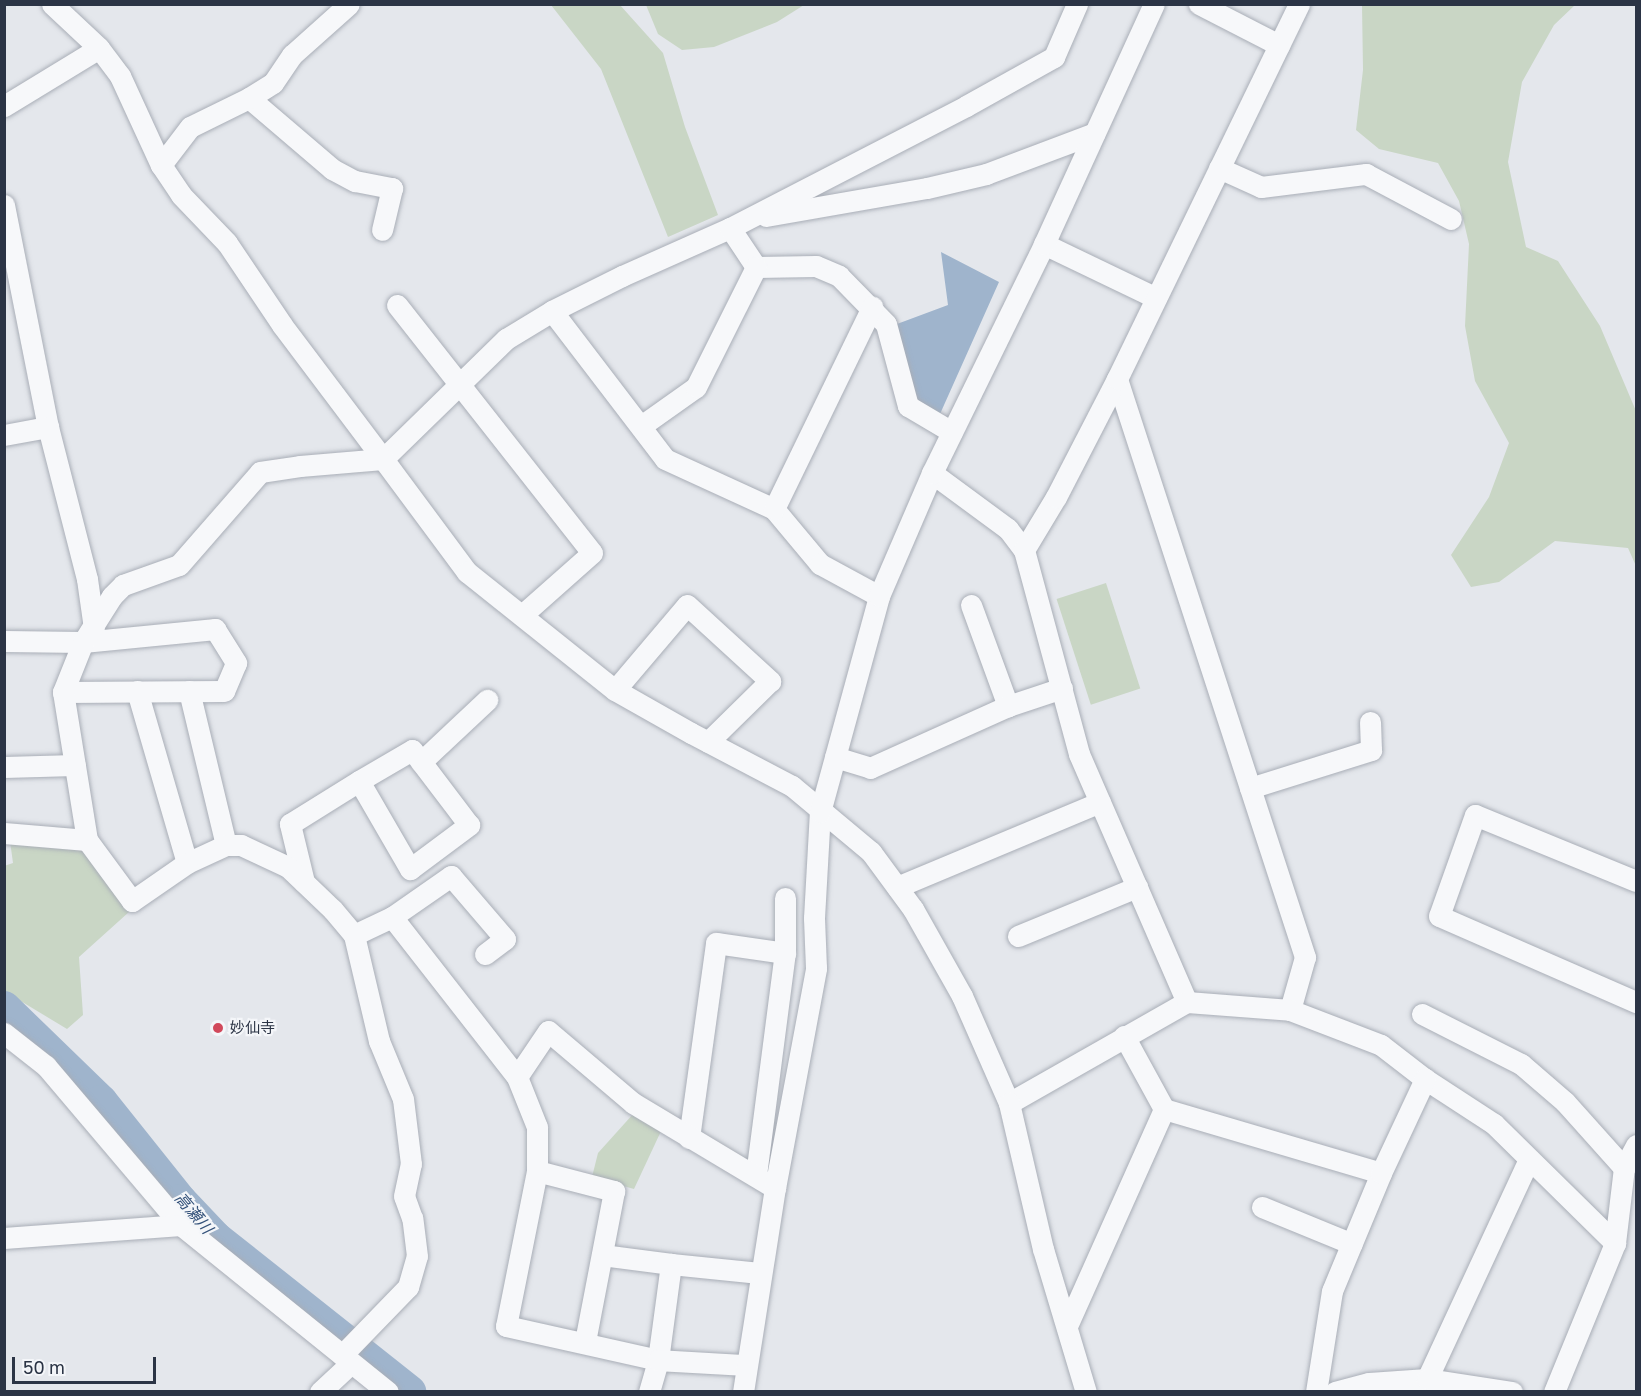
<!DOCTYPE html>
<meta charset="utf-8">
<style>
body{margin:0}
#map{position:relative;width:1641px;height:1396px;overflow:hidden;background:#e4e7ec;font-family:"Golos Text","Noto Sans JP",sans-serif}
div>[style]{position:absolute}
.green>*{inset:0;background:#c9d6c5;transform-origin:0 0}
.water>*{inset:0;background:#9fb4cc}
.river>*{height:34px;margin:-17px;padding:0 17px;transform-origin:17px;border-radius:17px;background:#9fb4cc}
.roads{filter:drop-shadow(0 0 2px #a9aeb7) drop-shadow(0 0 2px #a9aeb7)}
.minor>*{height:21px;margin:-10.5px;padding:0 10.5px;transform-origin:10.5px;border-radius:10.5px;background:#f7f8fa}
.dots>*{width:16px;height:16px;translate:-50% -50%;box-sizing:border-box;border:3px solid #f4f6f9;border-radius:50%}
span{translate:-50% -50%;white-space:nowrap;text-align:center;line-height:1.15;-webkit-text-stroke:4.5px #f4f6f9;paint-order:stroke}
.poi-label{font-size:15px;color:#2b3445}
.left{translate:0 -50%;text-align:left}
.water-label{font-size:16px;color:#34527a;font-style:italic}
.frame{position:absolute;inset:0;border:6px solid #2b3445;pointer-events:none}
.scale{position:absolute;left:12px;top:1357px;width:144px;height:27px;box-sizing:border-box;border:3px solid #2b3445;border-top:0;padding-left:8px;font-size:18px;line-height:21px;white-space:nowrap;color:#2b3445;-webkit-text-stroke:4px #f4f6f9;paint-order:stroke}
</style>
<div id="map">
<div class="green">
<div style="clip-path:polygon(551px 5px,620px 5px,663px 53px,685px 127px,718px 215px,668px 237px,601px 69px)"></div>
<div style="clip-path:polygon(646px 5px,804px 5px,777px 22px,714px 47px,682px 50px,658px 34px)"></div>
<div style="clip-path:polygon(1362px 5px,1575px 5px,1554px 25px,1522px 82px,1508px 162px,1526px 247px,1558px 261px,1600px 326px,1636px 411px,1636px 566px,1628px 548px,1555px 541px,1499px 582px,1471px 587px,1451px 555px,1489px 497px,1509px 443px,1475px 381px,1465px 326px,1469px 244px,1459px 201px,1438px 163px,1379px 149px,1356px 130px,1363px 70px)"></div>
<div style="left:1106px;top:583px;width:111px;height:52px;rotate:72deg"></div>
<div style="clip-path:polygon(10px 841px,85px 849px,129px 912px,79px 957px,83px 1015px,67px 1029px,14px 997px,7px 1006px,5px 1004px,4px 866px,13px 863px)"></div>
<div style="clip-path:polygon(634px 1113px,662px 1129px,634px 1189px,592px 1177px,598px 1153px)"></div>
</div>
<div class="water">
<div style="clip-path:polygon(941px 252px,999px 282px,940px 414px,917px 403px,897px 324px,948px 305px)"></div>
</div>
<div class="river">
<div style="left:4px;top:1008px;width:135px;rotate:44.1deg"></div>
<div style="left:101px;top:1102px;width:127px;rotate:51.4deg"></div>
<div style="left:180px;top:1201px;width:51px;rotate:46.6deg"></div>
<div style="left:215px;top:1238px;width:248px;rotate:38.4deg"></div>
</div>
<div class="roads">
<div class="minor">
<div style="left:52px;top:4px;width:64px;rotate:43.1deg"></div>
<div style="left:99px;top:48px;width:35px;rotate:53deg"></div>
<div style="left:120px;top:76px;width:98px;rotate:65.3deg"></div>
<div style="left:161px;top:165px;width:36px;rotate:56deg"></div>
<div style="left:181px;top:195px;width:66px;rotate:46.2deg"></div>
<div style="left:227px;top:243px;width:99px;rotate:56.1deg"></div>
<div style="left:282px;top:325px;width:168px;rotate:53deg"></div>
<div style="left:383px;top:459px;width:172px;rotate:-44.3deg"></div>
<div style="left:506px;top:339px;width:54px;rotate:-31.3deg"></div>
<div style="left:552px;top:311px;width:78px;rotate:-26.6deg"></div>
<div style="left:622px;top:276px;width:118px;rotate:-24deg"></div>
<div style="left:730px;top:228px;width:266px;rotate:-27.3deg"></div>
<div style="left:966px;top:106px;width:101px;rotate:-29.1deg"></div>
<div style="left:1054px;top:57px;width:58px;rotate:-66.5deg"></div>
<div style="left:1199px;top:4px;width:90px;rotate:27.1deg"></div>
<div style="left:249px;top:98px;width:109px;rotate:40.5deg"></div>
<div style="left:332px;top:169px;width:26px;rotate:28deg"></div>
<div style="left:355px;top:181px;width:38px;rotate:11deg"></div>
<div style="left:392px;top:188px;width:43px;rotate:103.4deg"></div>
<div style="left:4px;top:106px;width:111px;rotate:-31.4deg"></div>
<div style="left:161px;top:165px;width:48px;rotate:-52.7deg"></div>
<div style="left:190px;top:127px;width:66px;rotate:-26.2deg"></div>
<div style="left:249px;top:98px;width:28px;rotate:-32deg"></div>
<div style="left:273px;top:83px;width:34px;rotate:-56deg"></div>
<div style="left:292px;top:55px;width:76px;rotate:-41.8deg"></div>
<div style="left:1219px;top:168px;width:46px;rotate:24.3deg"></div>
<div style="left:1261px;top:187px;width:106px;rotate:-7.1deg"></div>
<div style="left:1366px;top:174px;width:96px;rotate:27.9deg"></div>
<div style="left:4px;top:205px;width:226px;rotate:78.8deg"></div>
<div style="left:48px;top:427px;width:157px;rotate:75.6deg"></div>
<div style="left:87px;top:579px;width:49px;rotate:81.9deg"></div>
<div style="left:766px;top:216px;width:163px;rotate:-9.9deg"></div>
<div style="left:927px;top:188px;width:61px;rotate:-13.3deg"></div>
<div style="left:986px;top:174px;width:116px;rotate:-20.6deg"></div>
<div style="left:730px;top:228px;width:47px;rotate:56.3deg"></div>
<div style="left:756px;top:267px;width:60px;rotate:-1deg"></div>
<div style="left:816px;top:266px;width:25px;rotate:23deg"></div>
<div style="left:839px;top:276px;width:67px;rotate:45.6deg"></div>
<div style="left:886px;top:324px;width:85px;rotate:75deg"></div>
<div style="left:908px;top:406px;width:51px;rotate:30.6deg"></div>
<div style="left:1044px;top:244px;width:124px;rotate:25.7deg"></div>
<div style="left:397px;top:305px;width:315px;rotate:51.8deg"></div>
<div style="left:592px;top:553px;width:94px;rotate:138.5deg"></div>
<div style="left:552px;top:311px;width:186px;rotate:52.6deg"></div>
<div style="left:665px;top:459px;width:120px;rotate:24.6deg"></div>
<div style="left:774px;top:509px;width:72px;rotate:50.1deg"></div>
<div style="left:820px;top:564px;width:67px;rotate:28.5deg"></div>
<div style="left:1117px;top:379px;width:608px;rotate:71.98deg"></div>
<div style="left:1305px;top:957px;width:55px;rotate:105.8deg"></div>
<div style="left:641px;top:426px;width:67px;rotate:-35.3deg"></div>
<div style="left:696px;top:387px;width:134px;rotate:-63.4deg"></div>
<div style="left:4px;top:435px;width:45px;rotate:-10.3deg"></div>
<div style="left:932px;top:473px;width:94px;rotate:36.4deg"></div>
<div style="left:1008px;top:529px;width:26px;rotate:53deg"></div>
<div style="left:1024px;top:550px;width:211px;rotate:74.9deg"></div>
<div style="left:1079px;top:754px;width:270px;rotate:66.5deg"></div>
<div style="left:774px;top:509px;width:225px;rotate:-64.1deg"></div>
<div style="left:1024px;top:550px;width:62px;rotate:-58.9deg"></div>
<div style="left:1056px;top:497px;width:133px;rotate:-62.7deg"></div>
<div style="left:1117px;top:379px;width:417px;rotate:-64.1deg"></div>
<div style="left:971px;top:605px;width:108px;rotate:69.9deg"></div>
<div style="left:4px;top:641px;width:79px;rotate:0.7deg"></div>
<div style="left:83px;top:642px;width:133px;rotate:-5.6deg"></div>
<div style="left:215px;top:629px;width:40px;rotate:58deg"></div>
<div style="left:236px;top:663px;width:30px;rotate:113deg"></div>
<div style="left:224px;top:691px;width:161px;rotate:179.6deg"></div>
<div style="left:615px;top:690px;width:111px;rotate:-49.7deg"></div>
<div style="left:687px;top:605px;width:113px;rotate:42.5deg"></div>
<div style="left:770px;top:681px;width:87px;rotate:135.5deg"></div>
<div style="left:137px;top:691px;width:179px;rotate:73.8deg"></div>
<div style="left:189px;top:691px;width:158px;rotate:76.5deg"></div>
<div style="left:835px;top:757px;width:37px;rotate:17deg"></div>
<div style="left:870px;top:768px;width:151px;rotate:-24.2deg"></div>
<div style="left:1008px;top:706px;width:57px;rotate:-18.4deg"></div>
<div style="left:421px;top:762px;width:91px;rotate:-43.2deg"></div>
<div style="left:4px;top:767px;width:71px;rotate:-1.6deg"></div>
<div style="left:1250px;top:788px;width:127px;rotate:-17.4deg"></div>
<div style="left:1371px;top:750px;width:28px;rotate:-92deg"></div>
<div style="left:4px;top:833px;width:83px;rotate:4.8deg"></div>
<div style="left:1636px;top:881px;width:174px;rotate:-157.7deg"></div>
<div style="left:1475px;top:815px;width:107px;rotate:109.6deg"></div>
<div style="left:1439px;top:916px;width:215px;rotate:23.6deg"></div>
<div style="left:304px;top:882px;width:60px;rotate:-103.6deg"></div>
<div style="left:290px;top:824px;width:81px;rotate:-31.9deg"></div>
<div style="left:359px;top:781px;width:102px;rotate:59.9deg"></div>
<div style="left:410px;top:869px;width:74px;rotate:-36.7deg"></div>
<div style="left:469px;top:825px;width:94px;rotate:-127.2deg"></div>
<div style="left:412px;top:750px;width:61px;rotate:149.7deg"></div>
<div style="left:897px;top:887px;width:220px;rotate:-22.7deg"></div>
<div style="left:392px;top:917px;width:72px;rotate:-34.8deg"></div>
<div style="left:451px;top:876px;width:83px;rotate:49.4deg"></div>
<div style="left:505px;top:939px;width:25px;rotate:143deg"></div>
<div style="left:1018px;top:936px;width:129px;rotate:-22.4deg"></div>
<div style="left:1422px;top:1014px;width:111px;rotate:26.8deg"></div>
<div style="left:1521px;top:1064px;width:58px;rotate:40.8deg"></div>
<div style="left:1565px;top:1102px;width:89px;rotate:48.2deg"></div>
<div style="left:4px;top:1033px;width:53px;rotate:38.2deg"></div>
<div style="left:46px;top:1066px;width:209px;rotate:49.7deg"></div>
<div style="left:181px;top:1225px;width:266px;rotate:38.9deg"></div>
<div style="left:1124px;top:1036px;width:83px;rotate:61.3deg"></div>
<div style="left:1164px;top:1109px;width:226px;rotate:16.4deg"></div>
<div style="left:517px;top:1077px;width:54px;rotate:68.2deg"></div>
<div style="left:537px;top:1127px;width:44px;rotate:90deg"></div>
<div style="left:537px;top:1171px;width:158px;rotate:101.3deg"></div>
<div style="left:506px;top:1326px;width:156px;rotate:12.6deg"></div>
<div style="left:658px;top:1360px;width:97px;rotate:-82.3deg"></div>
<div style="left:671px;top:1264px;width:89px;rotate:5.8deg"></div>
<div style="left:1009px;top:1103px;width:205px;rotate:-29.6deg"></div>
<div style="left:1187px;top:1002px;width:103px;rotate:4.4deg"></div>
<div style="left:1290px;top:1010px;width:97px;rotate:21deg"></div>
<div style="left:1381px;top:1045px;width:56px;rotate:37.7deg"></div>
<div style="left:1425px;top:1079px;width:82px;rotate:33.1deg"></div>
<div style="left:1494px;top:1124px;width:170px;rotate:44.5deg"></div>
<div style="left:689px;top:1138px;width:197px;rotate:-82.1deg"></div>
<div style="left:716px;top:943px;width:70px;rotate:8.2deg"></div>
<div style="left:537px;top:1171px;width:80px;rotate:14.6deg"></div>
<div style="left:614px;top:1191px;width:154px;rotate:100.9deg"></div>
<div style="left:756px;top:1175px;width:224px;rotate:-82.6deg"></div>
<div style="left:785px;top:953px;width:55px;rotate:-90deg"></div>
<div style="left:775px;top:1188px;width:165px;rotate:-149.1deg"></div>
<div style="left:633px;top:1103px;width:111px;rotate:-139.7deg"></div>
<div style="left:548px;top:1031px;width:55px;rotate:124deg"></div>
<div style="left:517px;top:1077px;width:203px;rotate:-128deg"></div>
<div style="left:392px;top:917px;width:42px;rotate:154.7deg"></div>
<div style="left:354px;top:935px;width:33px;rotate:-130deg"></div>
<div style="left:333px;top:910px;width:62px;rotate:-136.3deg"></div>
<div style="left:288px;top:867px;width:52px;rotate:-154.9deg"></div>
<div style="left:241px;top:845px;width:15px;rotate:180deg"></div>
<div style="left:226px;top:845px;width:43px;rotate:155.2deg"></div>
<div style="left:187px;top:863px;width:67px;rotate:145.4deg"></div>
<div style="left:132px;top:901px;width:76px;rotate:-126.4deg"></div>
<div style="left:87px;top:840px;width:150px;rotate:-99.2deg"></div>
<div style="left:63px;top:692px;width:54px;rotate:-68.2deg"></div>
<div style="left:83px;top:642px;width:54px;rotate:-57.8deg"></div>
<div style="left:112px;top:596px;width:16px;rotate:-45deg"></div>
<div style="left:123px;top:585px;width:59px;rotate:-19.7deg"></div>
<div style="left:179px;top:565px;width:123px;rotate:-48.9deg"></div>
<div style="left:260px;top:472px;width:40px;rotate:-8.5deg"></div>
<div style="left:300px;top:466px;width:83px;rotate:-4.8deg"></div>
<div style="left:383px;top:459px;width:141px;rotate:53.4deg"></div>
<div style="left:467px;top:572px;width:189px;rotate:38.6deg"></div>
<div style="left:615px;top:690px;width:87px;rotate:29.5deg"></div>
<div style="left:691px;top:733px;width:114px;rotate:27.7deg"></div>
<div style="left:792px;top:786px;width:103px;rotate:39.9deg"></div>
<div style="left:871px;top:852px;width:71px;rotate:53.6deg"></div>
<div style="left:913px;top:909px;width:100px;rotate:60.6deg"></div>
<div style="left:962px;top:996px;width:117px;rotate:66.3deg"></div>
<div style="left:1009px;top:1103px;width:150px;rotate:76.9deg"></div>
<div style="left:1043px;top:1249px;width:149px;rotate:73.3deg"></div>
<div style="left:1262px;top:1207px;width:97px;rotate:22.3deg"></div>
<div style="left:4px;top:1238px;width:177px;rotate:-4.2deg"></div>
<div style="left:602px;top:1255px;width:70px;rotate:7.4deg"></div>
<div style="left:1067px;top:1326px;width:238px;rotate:-65.9deg"></div>
<div style="left:342px;top:1355px;width:95px;rotate:-45.9deg"></div>
<div style="left:408px;top:1287px;width:32px;rotate:-74deg"></div>
<div style="left:417px;top:1256px;width:38px;rotate:-97deg"></div>
<div style="left:412px;top:1218px;width:23px;rotate:-110deg"></div>
<div style="left:404px;top:1196px;width:33px;rotate:-78deg"></div>
<div style="left:411px;top:1164px;width:65px;rotate:-97deg"></div>
<div style="left:403px;top:1099px;width:63px;rotate:-112.5deg"></div>
<div style="left:379px;top:1041px;width:109px;rotate:-103.3deg"></div>
<div style="left:1427px;top:1379px;width:242px;rotate:-65.1deg"></div>
<div style="left:320px;top:1392px;width:42px;rotate:-43.1deg"></div>
<div style="left:649px;top:1392px;width:33px;rotate:-74deg"></div>
<div style="left:658px;top:1360px;width:87px;rotate:3.3deg"></div>
<div style="left:743px;top:1392px;width:206px;rotate:-81.1deg"></div>
<div style="left:775px;top:1188px;width:224px;rotate:-79.4deg"></div>
<div style="left:816px;top:968px;width:50px;rotate:-92.3deg"></div>
<div style="left:814px;top:918px;width:106px;rotate:-86.8deg"></div>
<div style="left:820px;top:812px;width:224px;rotate:-74.7deg"></div>
<div style="left:879px;top:596px;width:134px;rotate:-66.7deg"></div>
<div style="left:932px;top:473px;width:255px;rotate:-63.9deg"></div>
<div style="left:1044px;top:244px;width:264px;rotate:-65.4deg"></div>
<div style="left:1316px;top:1392px;width:102px;rotate:-81deg"></div>
<div style="left:1332px;top:1291px;width:128px;rotate:-67.4deg"></div>
<div style="left:1381px;top:1173px;width:104px;rotate:-64.9deg"></div>
<div style="left:1335px;top:1392px;width:35px;rotate:-15deg"></div>
<div style="left:1369px;top:1383px;width:58px;rotate:-3.9deg"></div>
<div style="left:1427px;top:1379px;width:86px;rotate:8.7deg"></div>
<div style="left:1554px;top:1392px;width:161px;rotate:-67.7deg"></div>
<div style="left:1615px;top:1243px;width:76px;rotate:-83.2deg"></div>
<div style="left:1624px;top:1168px;width:26px;rotate:-62deg"></div>
</div>
</div>
<div class="dots">
<div style="left:218px;top:1028px;background:#d1495b"></div>
</div>
<div class="poi-label">
<span class="left" style="left:230px;top:1028px">妙仙寺</span>
</div>
<div class="water-label">
<span style="left:194px;top:1213px;rotate:50deg">高瀬川</span>
</div>
<div class="frame"></div>
<div class="scale">50 m</div>
</div>
